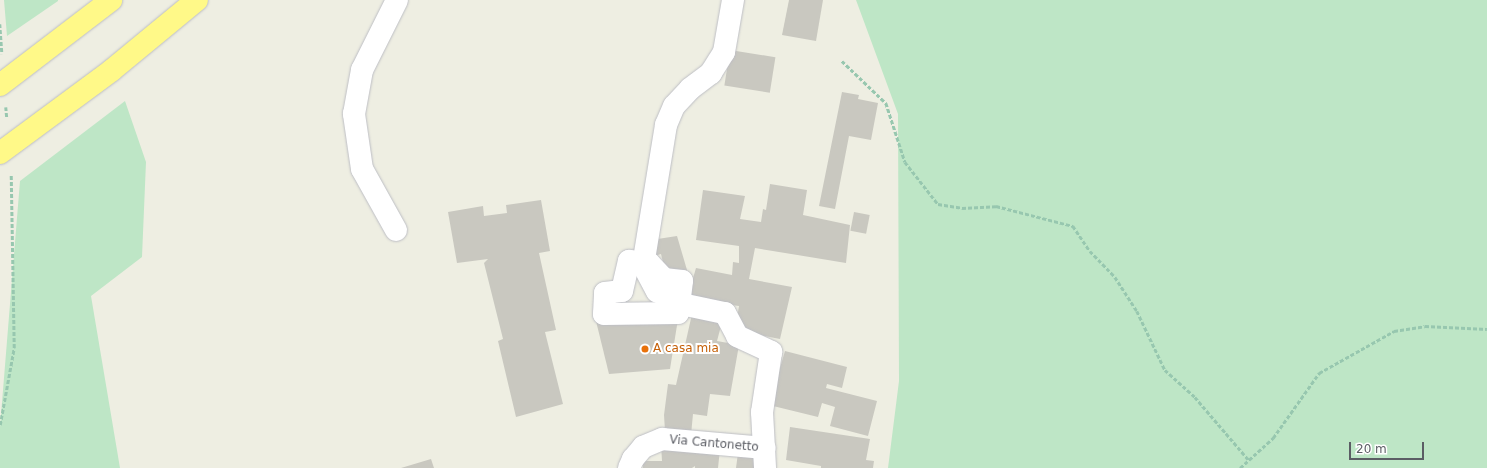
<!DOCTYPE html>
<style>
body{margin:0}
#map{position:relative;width:1487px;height:468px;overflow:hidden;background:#eeeee2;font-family:"DejaVu Sans",sans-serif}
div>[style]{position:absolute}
.green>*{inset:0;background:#bee6c6}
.building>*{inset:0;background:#c9c8c0;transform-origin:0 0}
.path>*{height:2.5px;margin-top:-1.25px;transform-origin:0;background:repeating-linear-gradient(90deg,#97c7af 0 4px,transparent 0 6px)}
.roads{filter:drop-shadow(0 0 1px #bdbec4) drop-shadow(0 0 1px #bdbec4)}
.minor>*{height:22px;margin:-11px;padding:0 11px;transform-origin:11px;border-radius:11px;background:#fff}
.highway>*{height:22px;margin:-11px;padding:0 11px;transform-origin:11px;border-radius:11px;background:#fff988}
.dots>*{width:11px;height:11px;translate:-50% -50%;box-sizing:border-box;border:2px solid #fff;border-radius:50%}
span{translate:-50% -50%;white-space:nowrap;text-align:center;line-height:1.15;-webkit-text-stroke:4px #fff;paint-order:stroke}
.food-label{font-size:12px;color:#c56008}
.left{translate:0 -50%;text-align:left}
.street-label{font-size:12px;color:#5b5d64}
.scale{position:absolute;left:1349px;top:442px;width:75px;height:18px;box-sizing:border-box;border:2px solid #5b5d64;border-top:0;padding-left:5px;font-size:12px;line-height:14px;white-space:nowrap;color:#5b5d64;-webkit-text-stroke:3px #fff;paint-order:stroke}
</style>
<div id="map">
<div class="green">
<div style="clip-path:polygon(4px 0,58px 0,58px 1px,7px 36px)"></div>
<div style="clip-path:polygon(856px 0,1487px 0,1487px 468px,888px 468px,899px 381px,898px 114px)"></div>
<div style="clip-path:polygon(125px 101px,146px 162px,142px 257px,91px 296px,120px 468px,0 468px,0 427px,20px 181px)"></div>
</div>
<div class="building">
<div style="clip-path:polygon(789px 0,823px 0,816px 41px,782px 35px)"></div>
<div style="left:730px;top:50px;width:46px;height:36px;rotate:9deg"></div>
<div style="clip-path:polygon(842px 92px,859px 95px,858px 99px,878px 103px,871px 140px,849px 136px,835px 209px,819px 206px)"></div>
<div style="clip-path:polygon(770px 184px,807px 190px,803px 215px,850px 225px,846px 263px,755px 248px,749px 279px,792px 287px,780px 339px,735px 330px,739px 306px,687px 299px,696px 268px,732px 275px,733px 262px,739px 263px,739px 246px,696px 240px,703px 190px,745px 196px,740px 219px,761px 222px,763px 209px,766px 210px)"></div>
<div style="clip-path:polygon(541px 200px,550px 251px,539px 253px,556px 330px,545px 332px,563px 404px,516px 417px,498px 341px,503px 339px,484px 263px,488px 259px,457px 263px,448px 212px,483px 206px,484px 216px,507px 213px,506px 205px)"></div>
<div style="left:854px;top:212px;width:16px;height:19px;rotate:11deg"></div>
<div style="clip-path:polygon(677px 236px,687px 270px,666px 275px,661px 254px,654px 256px,651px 240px)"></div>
<div style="clip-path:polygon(692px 314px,722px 322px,717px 341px,739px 345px,730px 396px,710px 394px,707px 416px,693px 414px,691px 435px,665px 431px,664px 415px,668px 384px,676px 385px)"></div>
<div style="clip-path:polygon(595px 317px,678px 319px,670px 369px,609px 374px)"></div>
<div style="clip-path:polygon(785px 351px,847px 367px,842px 388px,827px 384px,826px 388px,877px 401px,868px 436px,830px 426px,835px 407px,822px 403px,818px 417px,769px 405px)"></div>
<div style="clip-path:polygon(790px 427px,870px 439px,866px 460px,874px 461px,873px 468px,821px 468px,821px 466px,786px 460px)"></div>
<div style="clip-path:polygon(661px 444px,720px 449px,718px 468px,695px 468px,695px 466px,692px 468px,643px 468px,643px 461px,662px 461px)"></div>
<div style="clip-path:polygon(738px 453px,757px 455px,756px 468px,736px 468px)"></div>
<div style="clip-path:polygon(431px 459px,434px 468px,401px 468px)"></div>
</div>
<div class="path">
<div style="left:0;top:24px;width:30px;rotate:86deg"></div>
<div style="left:842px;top:61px;width:61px;rotate:43.7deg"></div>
<div style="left:886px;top:103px;width:62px;rotate:72.1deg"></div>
<div style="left:905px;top:162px;width:53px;rotate:51.8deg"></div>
<div style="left:938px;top:204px;width:24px;rotate:9deg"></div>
<div style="left:962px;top:208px;width:34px;rotate:-3deg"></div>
<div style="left:996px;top:206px;width:80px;rotate:14.6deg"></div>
<div style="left:1073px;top:226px;width:30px;rotate:56deg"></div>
<div style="left:1090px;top:251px;width:36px;rotate:46deg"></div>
<div style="left:1115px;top:277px;width:40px;rotate:57.1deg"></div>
<div style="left:1137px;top:311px;width:65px;rotate:64.6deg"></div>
<div style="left:1165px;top:370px;width:40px;rotate:42deg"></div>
<div style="left:1195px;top:397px;width:82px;rotate:49.5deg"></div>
<div style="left:6px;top:107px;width:11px;rotate:85deg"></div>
<div style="left:0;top:425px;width:78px;rotate:-79.7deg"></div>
<div style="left:14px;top:348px;width:174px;rotate:-91deg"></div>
<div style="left:1240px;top:468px;width:45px;rotate:-42.3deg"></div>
<div style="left:1273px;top:438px;width:80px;rotate:-54.7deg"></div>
<div style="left:1319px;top:373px;width:86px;rotate:-29.2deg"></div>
<div style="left:1394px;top:331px;width:31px;rotate:-9deg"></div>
<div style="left:1425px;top:326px;width:62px;rotate:2.8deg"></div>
</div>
<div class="roads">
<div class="minor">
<div style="left:733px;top:0;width:53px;rotate:99.8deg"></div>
<div style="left:724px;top:52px;width:25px;rotate:122deg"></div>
<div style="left:711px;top:73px;width:26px;rotate:143deg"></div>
<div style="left:690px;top:89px;width:23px;rotate:133deg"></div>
<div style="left:674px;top:106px;width:21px;rotate:113deg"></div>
<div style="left:666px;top:125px;width:142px;rotate:99.3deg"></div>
<div style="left:643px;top:265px;width:30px;rotate:62deg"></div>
<div style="left:657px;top:291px;width:32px;rotate:26deg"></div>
<div style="left:686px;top:305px;width:40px;rotate:12deg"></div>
<div style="left:725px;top:313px;width:26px;rotate:62deg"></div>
<div style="left:737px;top:336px;width:38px;rotate:25deg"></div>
<div style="left:771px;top:352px;width:61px;rotate:98.5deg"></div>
<div style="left:762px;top:412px;width:56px;rotate:86.9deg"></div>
<div style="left:396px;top:230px;width:70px;rotate:-119.1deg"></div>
<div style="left:362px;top:169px;width:56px;rotate:-98.3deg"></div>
<div style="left:354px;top:114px;width:45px;rotate:-79.7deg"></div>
<div style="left:362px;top:70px;width:78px;rotate:-63.4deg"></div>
<div style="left:629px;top:261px;width:20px;rotate:6deg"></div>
<div style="left:649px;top:263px;width:22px;rotate:47deg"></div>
<div style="left:664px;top:279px;width:18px;rotate:6deg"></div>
<div style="left:682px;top:281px;width:32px;rotate:97deg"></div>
<div style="left:678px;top:313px;width:74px;rotate:179.2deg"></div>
<div style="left:604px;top:314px;width:21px;rotate:-87deg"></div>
<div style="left:605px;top:293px;width:17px;rotate:-7deg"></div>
<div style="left:622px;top:291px;width:31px;rotate:-77deg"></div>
<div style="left:629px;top:468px;width:10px;rotate:-66deg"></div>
<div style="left:633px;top:459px;width:16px;rotate:-50deg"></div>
<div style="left:643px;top:447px;width:21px;rotate:-23deg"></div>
<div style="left:662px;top:439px;width:103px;rotate:5deg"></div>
</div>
<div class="highway">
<div style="left:0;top:85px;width:140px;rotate:-37.4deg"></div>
<div style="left:0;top:153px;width:139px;rotate:-36.5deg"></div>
<div style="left:112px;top:70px;width:110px;rotate:-39.5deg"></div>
</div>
</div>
<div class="dots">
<div style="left:645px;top:349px;background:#e8710a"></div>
</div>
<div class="food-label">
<span class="left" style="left:653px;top:349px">A casa mia</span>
</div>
<div class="street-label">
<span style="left:714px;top:444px;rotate:5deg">Via Cantonetto</span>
</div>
<div class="scale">20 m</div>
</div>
